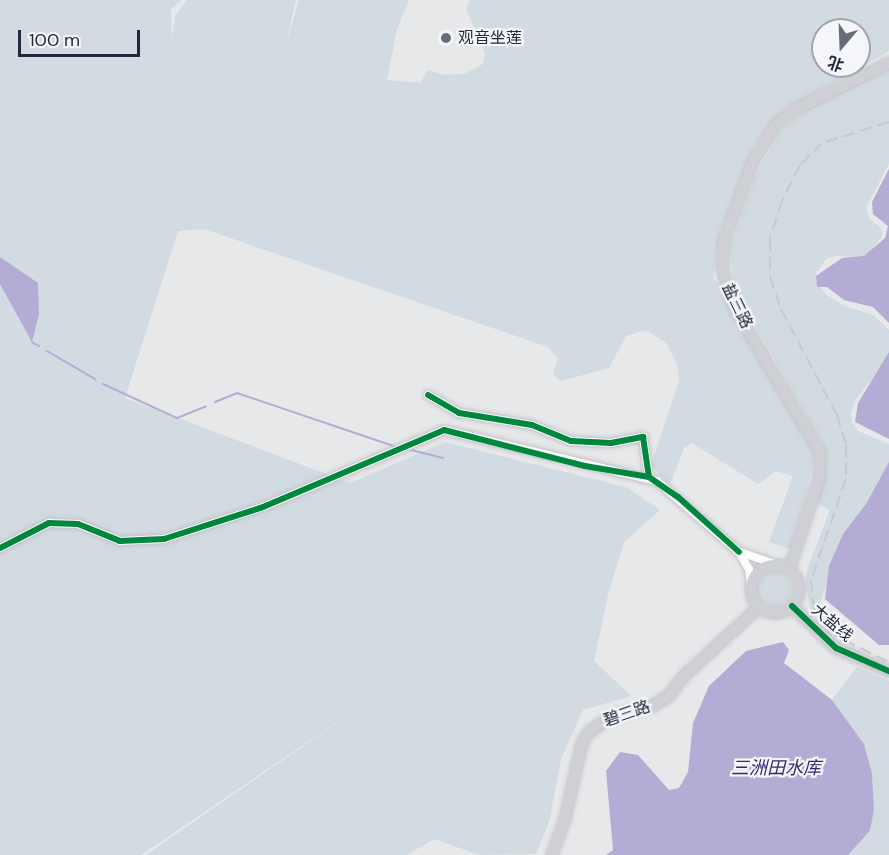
<!DOCTYPE html>
<meta charset="utf-8">
<style>
body{margin:0}
#map{position:relative;width:889px;height:855px;overflow:hidden;background:#e6e8ea;font-family:"DM Sans","Noto Sans SC",sans-serif}
div>[style]{position:absolute}
.green>*{inset:0;background:#d1dbe1}
.round{border-radius:50%}
.water>*{inset:0;background:#b4acd4}
.stream>*{height:2px;margin:-1px;padding:0 1px;transform-origin:1px;border-radius:1px;background:#b4acd4}
.roads{filter:drop-shadow(0 0 2px #c3c4c7) drop-shadow(0 0 2px #c3c4c7)}
.minor>*{height:8px;margin:-4px;padding:0 4px;transform-origin:4px;border-radius:4px;background:#fbfcfc}
.major>*{height:10px;margin:-5px;padding:0 5px;transform-origin:5px;border-radius:5px;background:#cfd0d5}
.major>.ring{margin:-5px;padding:0;box-sizing:content-box;background:none;border:10px solid #cfd0d5;border-radius:50%}
.rail>*{height:2px;margin-top:-1px;transform-origin:0;background:repeating-linear-gradient(90deg,#c7c9cb 0 12px,transparent 0 18px)}
.cycleway>*{height:6px;margin:-3px;padding:0 3px;transform-origin:3px;border-radius:3px;background:#00873e}
.dots>*{width:16px;height:16px;translate:-50% -50%;box-sizing:border-box;border:3px solid #f4f6f9;border-radius:50%}
span{translate:-50% -50%;white-space:nowrap;text-align:center;line-height:1.15;-webkit-text-stroke:4.5px #f4f6f9;paint-order:stroke}
.poi-label{font-size:16px;color:#25293b}
.left{translate:0 -50%;text-align:left}
.street-label{font-size:16px;color:#25293b}
.water-label{font-size:18px;color:#382571;font-style:italic}
.north{position:absolute;left:811px;top:18px;width:60px;height:60px;box-sizing:border-box;background:#f4f6f9;border:2px solid #a1a4ad;border-radius:50%;rotate:199deg;font-size:16px;font-weight:700;line-height:24px;text-align:center;color:#25293b}
.north::after{content:'';display:block;margin:auto;width:21px;height:27px;background:#696c78;clip-path:polygon(50% 0,100% 100%,50% 72%,0 100%)}
.scale{position:absolute;left:18px;top:30px;width:122px;height:27px;box-sizing:border-box;border:3px solid #25293b;border-top:0;padding-left:8px;font-size:18px;line-height:21px;white-space:nowrap;color:#25293b;-webkit-text-stroke:4px #f4f6f9;paint-order:stroke}
</style>
<div id="map">
<div class="green">
<div style="clip-path:polygon(evenodd,0 0,182px 0,171px 9px,172px 40px,175px 16px,187px 0,296px 0,285px 48px,299px 0,409px 0,397px 29px,387px 80px,420px 83px,428px 70px,444px 75px,464px 74px,483px 64px,485px 53px,466px 9px,470px 0,889px 0,889px 51px,785px 110px,767px 127px,753px 148px,720px 233px,713px 279px,721px 285px,814px 451px,809px 487px,790px 549px,769px 542px,793px 476px,776px 471px,758px 484px,692px 443px,684px 448px,670px 485px,651px 465px,679px 381px,677px 363px,666px 343px,646px 330px,626px 336px,609px 368px,561px 381px,553px 374px,558px 359px,548px 347px,204px 229px,178px 231px,125px 398px,350px 483px,445px 442px,626px 487px,660px 510px,624px 542px,608px 595px,594px 661px,631px 696px,583px 710px,561px 759px,550px 819px,536px 854px,480px 855px,434px 839px,407px 855px,146px 855px,371px 699px,141px 855px,0 855px,0 0,823px 30px,859px 30px,859px 66px,823px 66px,823px 30px)"></div>
<div style="clip-path:polygon(889px 66px,889px 164px,866px 207px,869px 218px,882px 229px,882px 237px,865px 258px,836px 256px,826px 259px,816px 274px,818px 285px,826px 294px,844px 306px,873px 315px,889px 330px,889px 356px,855px 401px,851px 413px,852px 423px,858px 431px,889px 444px,889px 466px,842px 543px,819px 605px,811px 612px,805px 583px,808px 567px,830px 510px,817px 504px,827px 456px,822px 442px,734px 289px,730px 247px,758px 171px,780px 132px,804px 111px)"></div>
<div class="round" style="left:757px;top:572px;width:34px;height:34px"></div>
<div style="clip-path:polygon(857px 667px,889px 681px,889px 855px,848px 855px,860px 842px,874px 810px,872px 773px,864px 744px,832px 700px)"></div>
</div>
<div class="water">
<div style="clip-path:polygon(889px 169px,889px 323px,873px 307px,844px 300px,827px 287px,817px 287px,816px 276px,842px 258px,864px 256px,885px 238px,888px 226px,873px 214px,872px 202px)"></div>
<div style="clip-path:polygon(0 257px,38px 283px,39px 314px,32px 342px,0 284px)"></div>
<div style="clip-path:polygon(889px 352px,889px 439px,855px 422px,858px 403px)"></div>
<div style="clip-path:polygon(889px 462px,889px 645px,879px 645px,825px 599px,829px 566px,843px 534px,866px 504px)"></div>
<div style="clip-path:polygon(783px 642px,789px 650px,784px 663px,832px 700px,864px 744px,872px 773px,874px 810px,870px 830px,860px 842px,848px 855px,606px 855px,613px 850px,606px 771px,620px 752px,638px 755px,669px 790px,679px 788px,688px 772px,693px 723px,709px 686px,746px 651px)"></div>
</div>
<div class="stream">
<div style="left:32px;top:342px;width:8px;rotate:30deg"></div>
<div style="left:47px;top:351px;width:56px;rotate:30.3deg"></div>
<div style="left:103px;top:384px;width:81px;rotate:24.7deg"></div>
<div style="left:177px;top:418px;width:31px;rotate:-22deg"></div>
<div style="left:215px;top:402px;width:24px;rotate:-22deg"></div>
<div style="left:237px;top:393px;width:166px;rotate:18.7deg"></div>
<div style="left:411px;top:450px;width:33px;rotate:14deg"></div>
</div>
<div class="roads">
<div class="minor">
<div style="left:428px;top:395px;width:36px;rotate:30deg"></div>
<div style="left:459px;top:413px;width:74px;rotate:9.3deg"></div>
<div style="left:532px;top:425px;width:42px;rotate:22.3deg"></div>
<div style="left:571px;top:441px;width:40px;rotate:2.9deg"></div>
<div style="left:611px;top:443px;width:33px;rotate:-11deg"></div>
<div style="left:643px;top:437px;width:40px;rotate:81.5deg"></div>
<div style="left:0;top:548px;width:55px;rotate:-27deg"></div>
<div style="left:49px;top:523px;width:29px;rotate:2deg"></div>
<div style="left:78px;top:524px;width:45px;rotate:22deg"></div>
<div style="left:120px;top:541px;width:44px;rotate:-2.6deg"></div>
<div style="left:164px;top:539px;width:104px;rotate:-17.9deg"></div>
<div style="left:263px;top:507px;width:197px;rotate:-23deg"></div>
<div style="left:444px;top:430px;width:219px;rotate:13.5deg"></div>
<div style="left:657px;top:481px;width:108px;rotate:40.9deg"></div>
<div style="left:739px;top:552px;width:20px;rotate:60deg"></div>
<div style="left:749px;top:569px;width:16px;rotate:83deg"></div>
<div style="left:740px;top:552px;width:39px;rotate:19deg"></div>
</div>
<div class="major">
<div class="ring" style="left:751px;top:565px;width:38px;height:38px"></div>
<div style="left:789px;top:570px;width:95px;rotate:-71.6deg"></div>
<div style="left:819px;top:480px;width:28px;rotate:-88deg"></div>
<div style="left:820px;top:452px;width:173px;rotate:-120.6deg"></div>
<div style="left:732px;top:303px;width:36px;rotate:-106deg"></div>
<div style="left:722px;top:268px;width:27px;rotate:-86deg"></div>
<div style="left:724px;top:241px;width:86px;rotate:-69.7deg"></div>
<div style="left:754px;top:160px;width:41px;rotate:-57.8deg"></div>
<div style="left:776px;top:125px;width:26px;rotate:-39deg"></div>
<div style="left:796px;top:109px;width:104px;rotate:-26.3deg"></div>
<div style="left:792px;top:606px;width:61px;rotate:43.7deg"></div>
<div style="left:836px;top:648px;width:58px;rotate:23.5deg"></div>
<div style="left:552px;top:855px;width:38px;rotate:-70deg"></div>
<div style="left:565px;top:819px;width:78px;rotate:-77.4deg"></div>
<div style="left:582px;top:743px;width:14px;rotate:-56deg"></div>
<div style="left:590px;top:731px;width:27px;rotate:-33deg"></div>
<div style="left:613px;top:716px;width:41px;rotate:-14deg"></div>
<div style="left:653px;top:706px;width:19px;rotate:-32deg"></div>
<div style="left:669px;top:696px;width:22px;rotate:-54deg"></div>
<div style="left:682px;top:678px;width:105px;rotate:-42.7deg"></div>
</div>
</div>
<div class="rail">
<div style="left:889px;top:122px;width:70px;rotate:162.6deg"></div>
<div style="left:822px;top:143px;width:31px;rotate:135deg"></div>
<div style="left:800px;top:165px;width:40px;rotate:116.6deg"></div>
<div style="left:782px;top:201px;width:40px;rotate:108deg"></div>
<div style="left:770px;top:239px;width:38px;rotate:90deg"></div>
<div style="left:770px;top:277px;width:34px;rotate:71deg"></div>
<div style="left:781px;top:309px;width:120px;rotate:62.2deg"></div>
<div style="left:837px;top:415px;width:31px;rotate:73deg"></div>
<div style="left:846px;top:445px;width:34px;rotate:90deg"></div>
<div style="left:846px;top:479px;width:107px;rotate:109.1deg"></div>
<div style="left:811px;top:580px;width:29px;rotate:84deg"></div>
<div style="left:814px;top:609px;width:27px;rotate:59deg"></div>
<div style="left:828px;top:632px;width:68px;rotate:26.2deg"></div>
</div>
<div class="cycleway">
<div style="left:428px;top:395px;width:36px;rotate:30deg"></div>
<div style="left:459px;top:413px;width:74px;rotate:9.3deg"></div>
<div style="left:532px;top:425px;width:42px;rotate:22.3deg"></div>
<div style="left:571px;top:441px;width:40px;rotate:2.9deg"></div>
<div style="left:611px;top:443px;width:33px;rotate:-11deg"></div>
<div style="left:643px;top:437px;width:40px;rotate:81.5deg"></div>
<div style="left:0;top:548px;width:55px;rotate:-27deg"></div>
<div style="left:49px;top:523px;width:29px;rotate:2deg"></div>
<div style="left:78px;top:524px;width:45px;rotate:22deg"></div>
<div style="left:120px;top:541px;width:44px;rotate:-2.6deg"></div>
<div style="left:164px;top:539px;width:104px;rotate:-17.9deg"></div>
<div style="left:263px;top:507px;width:197px;rotate:-23deg"></div>
<div style="left:444px;top:430px;width:146px;rotate:14.3deg"></div>
<div style="left:585px;top:466px;width:65px;rotate:9.8deg"></div>
<div style="left:649px;top:477px;width:35px;rotate:35deg"></div>
<div style="left:678px;top:497px;width:82px;rotate:42deg"></div>
<div style="left:792px;top:606px;width:61px;rotate:43.7deg"></div>
<div style="left:836px;top:648px;width:58px;rotate:23.5deg"></div>
</div>
<div class="dots">
<div style="left:446px;top:38px;background:#696c78"></div>
</div>
<div class="poi-label">
<span class="left" style="left:458px;top:38px">观音坐莲</span>
</div>
<div class="street-label">
<span style="left:737px;top:306px;rotate:64deg">盐三路</span>
<span style="left:832px;top:623px;rotate:41deg">大盐线</span>
<span style="left:627px;top:714px;rotate:-19deg">碧三路</span>
</div>
<div class="water-label">
<span style="left:776px;top:768px">三洲田水库</span>
</div>
<div class="north">北</div>
<div class="scale">100 m</div>
</div>
